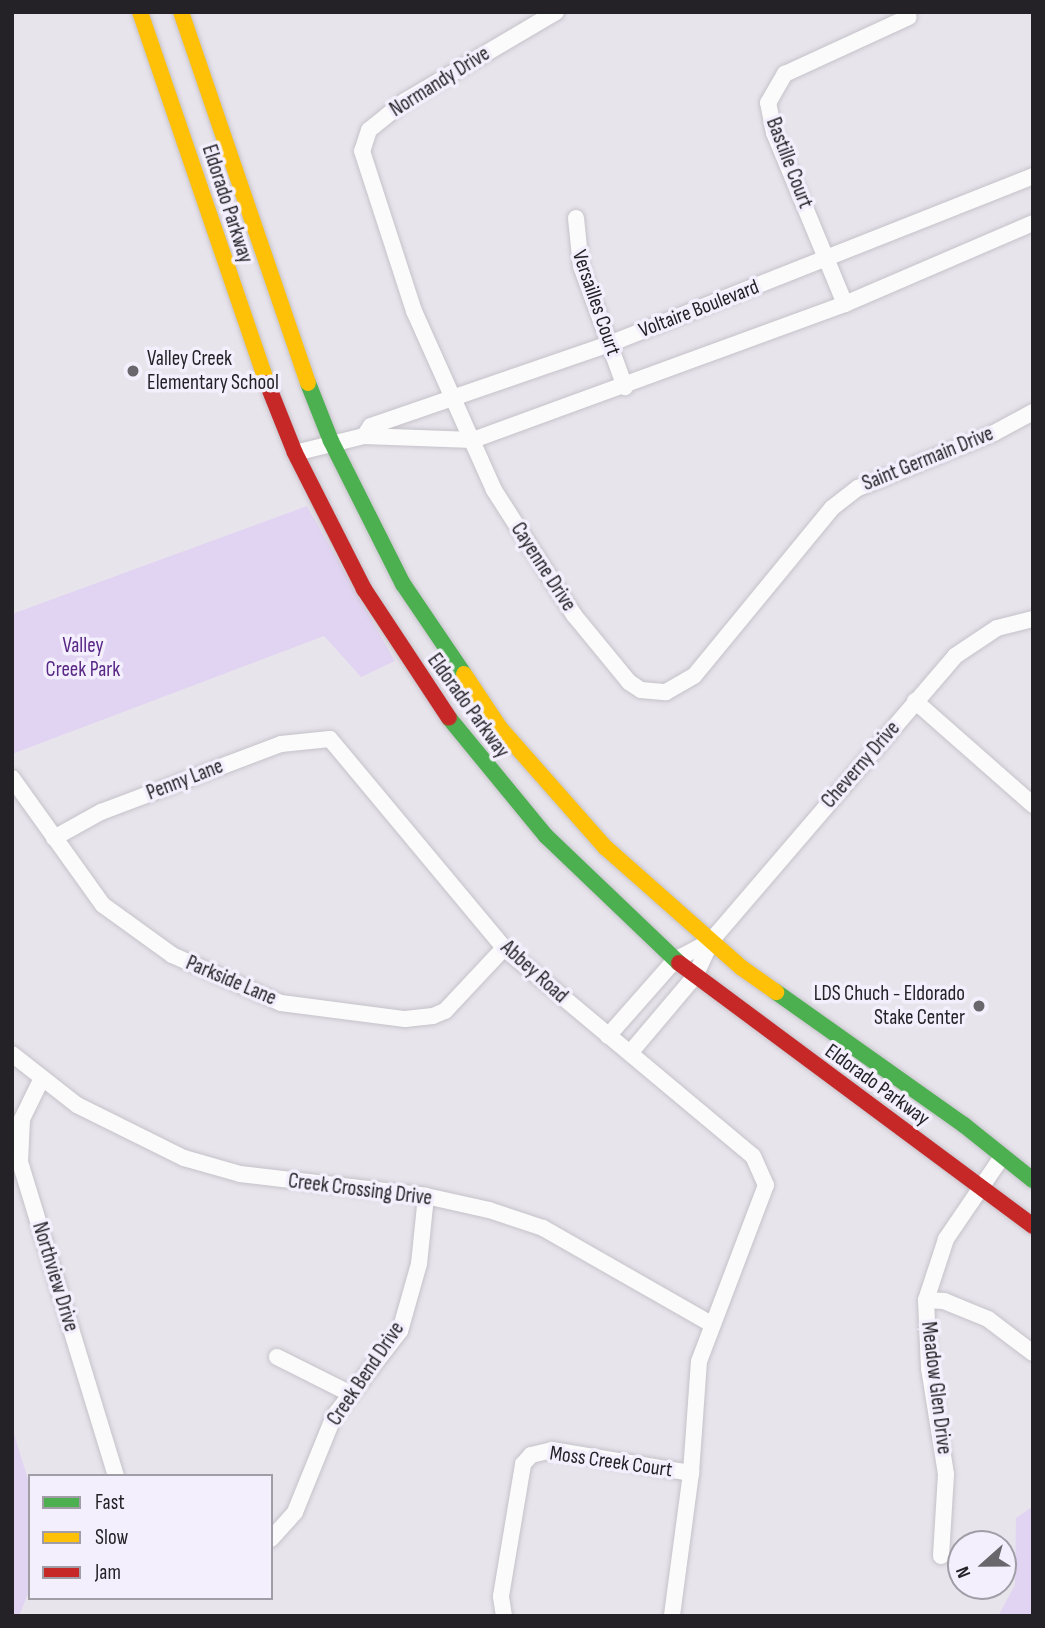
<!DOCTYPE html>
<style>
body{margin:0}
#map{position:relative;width:1045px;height:1628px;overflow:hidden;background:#e8e4ec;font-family:"Sofia Sans Condensed",sans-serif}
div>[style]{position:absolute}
.green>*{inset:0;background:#e1d4f2}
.roads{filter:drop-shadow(0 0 2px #c5c2c9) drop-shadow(0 0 2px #c5c2c9)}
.street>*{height:16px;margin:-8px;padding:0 8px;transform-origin:8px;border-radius:8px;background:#fcfbfc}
.fast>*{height:16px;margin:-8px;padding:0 8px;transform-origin:8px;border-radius:8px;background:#4caf50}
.slow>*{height:16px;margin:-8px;padding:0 8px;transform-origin:8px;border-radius:8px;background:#ffc107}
.jam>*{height:16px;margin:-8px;padding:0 8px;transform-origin:8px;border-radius:8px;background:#c62828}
.dots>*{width:19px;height:19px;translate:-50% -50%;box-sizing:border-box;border:4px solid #f4effd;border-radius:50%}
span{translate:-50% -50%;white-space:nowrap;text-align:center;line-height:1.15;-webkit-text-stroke:7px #f4effd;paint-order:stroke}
.street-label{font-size:21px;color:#242227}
.poi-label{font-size:21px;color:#242227}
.left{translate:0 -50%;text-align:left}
.right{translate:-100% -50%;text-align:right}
.park-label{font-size:21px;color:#582784}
.frame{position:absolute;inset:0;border:14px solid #242227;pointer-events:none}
.legend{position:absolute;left:28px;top:1474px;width:245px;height:126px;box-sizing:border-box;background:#f4effd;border:2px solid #a19da7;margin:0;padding:9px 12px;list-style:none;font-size:21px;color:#242227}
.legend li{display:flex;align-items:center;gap:14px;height:35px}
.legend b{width:35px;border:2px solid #a19da7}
.north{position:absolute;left:947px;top:1530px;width:70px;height:70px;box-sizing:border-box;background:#f4effd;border:2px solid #a19da7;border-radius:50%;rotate:249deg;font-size:19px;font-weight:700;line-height:28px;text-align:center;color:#242227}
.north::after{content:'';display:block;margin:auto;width:24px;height:32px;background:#69666c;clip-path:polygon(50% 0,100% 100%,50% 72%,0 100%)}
</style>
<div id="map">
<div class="green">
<div style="clip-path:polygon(307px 506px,395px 661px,361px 677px,324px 636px,12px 754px,12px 614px)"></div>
<div style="clip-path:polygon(12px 1427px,30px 1486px,30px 1589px,19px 1616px,12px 1616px)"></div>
<div style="clip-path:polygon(1032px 1507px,1033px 1616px,998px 1616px,1015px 1585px,1016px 1518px)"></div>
</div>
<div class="roads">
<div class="street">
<div style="left:556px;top:12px;width:175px;rotate:149.5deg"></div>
<div style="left:405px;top:101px;width:46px;rotate:141.1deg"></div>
<div style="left:369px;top:130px;width:22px;rotate:108deg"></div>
<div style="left:362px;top:151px;width:168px;rotate:72deg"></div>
<div style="left:414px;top:311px;width:196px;rotate:65.9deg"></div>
<div style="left:494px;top:490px;width:148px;rotate:57.4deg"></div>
<div style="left:574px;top:615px;width:87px;rotate:50.6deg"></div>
<div style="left:629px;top:682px;width:14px;rotate:34deg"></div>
<div style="left:641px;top:690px;width:25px;rotate:5deg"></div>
<div style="left:666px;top:692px;width:32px;rotate:-30deg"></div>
<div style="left:694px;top:676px;width:217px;rotate:-50.6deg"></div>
<div style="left:832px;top:508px;width:33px;rotate:-38deg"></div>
<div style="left:858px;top:488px;width:147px;rotate:-22deg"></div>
<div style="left:994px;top:433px;width:44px;rotate:-28.3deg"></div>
<div style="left:576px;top:218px;width:48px;rotate:84.1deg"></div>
<div style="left:581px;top:266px;width:129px;rotate:70deg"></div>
<div style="left:845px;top:304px;width:185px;rotate:-112.5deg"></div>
<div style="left:774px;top:133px;width:31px;rotate:-101deg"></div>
<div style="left:768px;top:103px;width:34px;rotate:-60deg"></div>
<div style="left:785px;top:74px;width:136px;rotate:-24.7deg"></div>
<div style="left:364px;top:436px;width:12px;rotate:-55deg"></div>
<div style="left:371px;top:426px;width:252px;rotate:-19deg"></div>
<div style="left:609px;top:344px;width:456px;rotate:-21.6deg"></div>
<div style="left:295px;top:453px;width:71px;rotate:-13.8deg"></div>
<div style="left:364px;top:436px;width:109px;rotate:2.1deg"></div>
<div style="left:473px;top:440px;width:396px;rotate:-20.1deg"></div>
<div style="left:845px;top:304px;width:205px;rotate:-23.3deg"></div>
<div style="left:915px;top:701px;width:157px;rotate:41.4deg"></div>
<div style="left:12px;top:778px;width:156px;rotate:54.4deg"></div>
<div style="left:103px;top:905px;width:85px;rotate:35.9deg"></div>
<div style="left:172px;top:955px;width:119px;rotate:23.8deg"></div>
<div style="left:281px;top:1003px;width:125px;rotate:7.4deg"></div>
<div style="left:405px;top:1019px;width:28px;rotate:-6deg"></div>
<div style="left:433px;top:1016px;width:13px;rotate:-23deg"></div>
<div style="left:445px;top:1011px;width:86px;rotate:-46.9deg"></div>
<div style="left:54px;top:838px;width:54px;rotate:-29deg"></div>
<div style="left:101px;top:812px;width:192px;rotate:-20.7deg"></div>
<div style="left:281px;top:744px;width:49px;rotate:-5.8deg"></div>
<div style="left:330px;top:739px;width:272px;rotate:50.2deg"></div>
<div style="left:504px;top:948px;width:324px;rotate:39.9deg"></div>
<div style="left:753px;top:1156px;width:32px;rotate:66deg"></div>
<div style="left:766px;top:1185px;width:188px;rotate:110.8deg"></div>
<div style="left:699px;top:1361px;width:112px;rotate:94.1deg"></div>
<div style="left:608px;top:1036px;width:101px;rotate:-48.6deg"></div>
<div style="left:675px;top:960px;width:41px;rotate:-27.8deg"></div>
<div style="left:630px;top:1053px;width:101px;rotate:-49.8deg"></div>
<div style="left:695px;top:976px;width:38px;rotate:-65deg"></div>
<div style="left:711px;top:941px;width:375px;rotate:-49.4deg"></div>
<div style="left:955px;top:656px;width:50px;rotate:-33.7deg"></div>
<div style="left:997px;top:628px;width:37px;rotate:-14deg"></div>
<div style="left:12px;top:1054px;width:83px;rotate:38.1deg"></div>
<div style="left:77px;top:1105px;width:119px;rotate:26.4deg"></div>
<div style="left:184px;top:1158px;width:58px;rotate:15.9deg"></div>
<div style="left:240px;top:1174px;width:187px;rotate:6.7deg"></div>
<div style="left:426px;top:1196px;width:65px;rotate:12.5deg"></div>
<div style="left:489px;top:1210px;width:57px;rotate:18.4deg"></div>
<div style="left:543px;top:1228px;width:193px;rotate:29.7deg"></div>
<div style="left:41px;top:1080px;width:43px;rotate:116deg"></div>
<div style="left:22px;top:1119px;width:43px;rotate:92.7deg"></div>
<div style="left:20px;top:1162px;width:328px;rotate:73deg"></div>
<div style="left:926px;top:1300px;width:18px;rotate:3deg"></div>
<div style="left:944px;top:1301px;width:48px;rotate:22.2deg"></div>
<div style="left:988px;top:1319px;width:56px;rotate:37.1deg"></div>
<div style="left:277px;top:1357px;width:83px;rotate:26.6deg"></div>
<div style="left:271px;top:1539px;width:36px;rotate:-48deg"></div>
<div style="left:295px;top:1512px;width:104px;rotate:-67.9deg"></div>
<div style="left:334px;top:1416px;width:108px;rotate:-52.2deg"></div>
<div style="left:400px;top:1331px;width:70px;rotate:-74.2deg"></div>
<div style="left:419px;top:1264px;width:68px;rotate:-84.1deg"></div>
<div style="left:941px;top:1556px;width:82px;rotate:-86.5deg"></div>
<div style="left:946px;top:1474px;width:107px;rotate:-99.1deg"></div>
<div style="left:929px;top:1368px;width:68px;rotate:-92.5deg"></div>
<div style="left:926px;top:1300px;width:64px;rotate:-71.8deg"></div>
<div style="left:946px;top:1239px;width:99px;rotate:-55.7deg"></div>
<div style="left:504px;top:1616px;width:20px;rotate:-99deg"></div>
<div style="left:501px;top:1596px;width:134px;rotate:-80.5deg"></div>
<div style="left:523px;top:1464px;width:12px;rotate:-48deg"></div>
<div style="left:531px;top:1455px;width:22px;rotate:-13deg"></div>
<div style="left:552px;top:1450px;width:141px;rotate:9.4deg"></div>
<div style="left:691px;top:1473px;width:144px;rotate:97.6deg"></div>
</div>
<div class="fast">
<div style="left:308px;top:383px;width:62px;rotate:68.4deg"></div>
<div style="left:331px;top:441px;width:160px;rotate:63.3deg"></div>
<div style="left:403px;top:584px;width:109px;rotate:55.9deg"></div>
<div style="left:449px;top:718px;width:153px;rotate:50.6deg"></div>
<div style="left:546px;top:836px;width:184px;rotate:43.7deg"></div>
<div style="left:776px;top:992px;width:230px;rotate:35.3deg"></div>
<div style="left:964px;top:1125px;width:88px;rotate:38.6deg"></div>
</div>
<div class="slow">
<div style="left:140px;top:12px;width:392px;rotate:71.1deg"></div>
<div style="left:181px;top:12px;width:392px;rotate:71.1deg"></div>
<div style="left:464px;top:674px;width:65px;rotate:56.3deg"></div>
<div style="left:500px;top:728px;width:159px;rotate:48.6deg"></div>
<div style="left:605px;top:847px;width:183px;rotate:41.5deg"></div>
<div style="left:742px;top:968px;width:42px;rotate:35.2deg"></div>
</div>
<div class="jam">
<div style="left:267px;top:383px;width:75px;rotate:68.2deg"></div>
<div style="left:295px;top:453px;width:153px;rotate:63.1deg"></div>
<div style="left:364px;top:589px;width:154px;rotate:56.6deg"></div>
<div style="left:679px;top:963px;width:441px;rotate:36.6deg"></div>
</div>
</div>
<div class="dots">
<div style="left:133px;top:371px;background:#69666c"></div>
<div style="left:979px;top:1006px;background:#69666c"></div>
</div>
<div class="street-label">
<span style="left:440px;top:82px;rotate:-32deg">Normandy Drive</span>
<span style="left:789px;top:163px;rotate:69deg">Bastille Court</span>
<span style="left:227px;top:204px;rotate:72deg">Eldorado Parkway</span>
<span style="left:596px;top:303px;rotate:71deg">Versailles Court</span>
<span style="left:699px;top:309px;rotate:-21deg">Voltaire Boulevard</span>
<span style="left:928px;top:459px;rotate:-22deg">Saint Germain Drive</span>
<span style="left:543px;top:567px;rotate:57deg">Cayenne Drive</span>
<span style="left:468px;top:706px;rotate:54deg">Eldorado Parkway</span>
<span style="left:861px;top:765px;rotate:-49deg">Cheverny Drive</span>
<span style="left:185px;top:780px;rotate:-21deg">Penny Lane</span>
<span style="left:534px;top:972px;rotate:42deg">Abbey Road</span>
<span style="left:231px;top:981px;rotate:23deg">Parkside Lane</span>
<span style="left:877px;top:1085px;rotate:36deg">Eldorado Parkway</span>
<span style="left:360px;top:1190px;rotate:7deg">Creek Crossing Drive</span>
<span style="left:55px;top:1277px;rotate:73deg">Northview Drive</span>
<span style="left:366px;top:1374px;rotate:-56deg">Creek Bend Drive</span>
<span style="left:936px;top:1388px;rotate:83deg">Meadow Glen Drive</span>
<span style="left:611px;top:1462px;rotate:8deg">Moss Creek Court</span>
</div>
<div class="poi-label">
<span class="left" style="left:147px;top:371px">Valley Creek<br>Elementary School</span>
<span class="right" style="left:965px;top:1006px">LDS Chuch - Eldorado<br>Stake Center</span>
</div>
<div class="park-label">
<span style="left:83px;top:658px">Valley<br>Creek Park</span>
</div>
<div class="frame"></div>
<ul class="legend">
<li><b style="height:9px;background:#4caf50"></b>Fast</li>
<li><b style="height:9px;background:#ffc107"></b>Slow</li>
<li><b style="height:9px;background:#c62828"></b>Jam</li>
</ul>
<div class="north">N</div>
</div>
